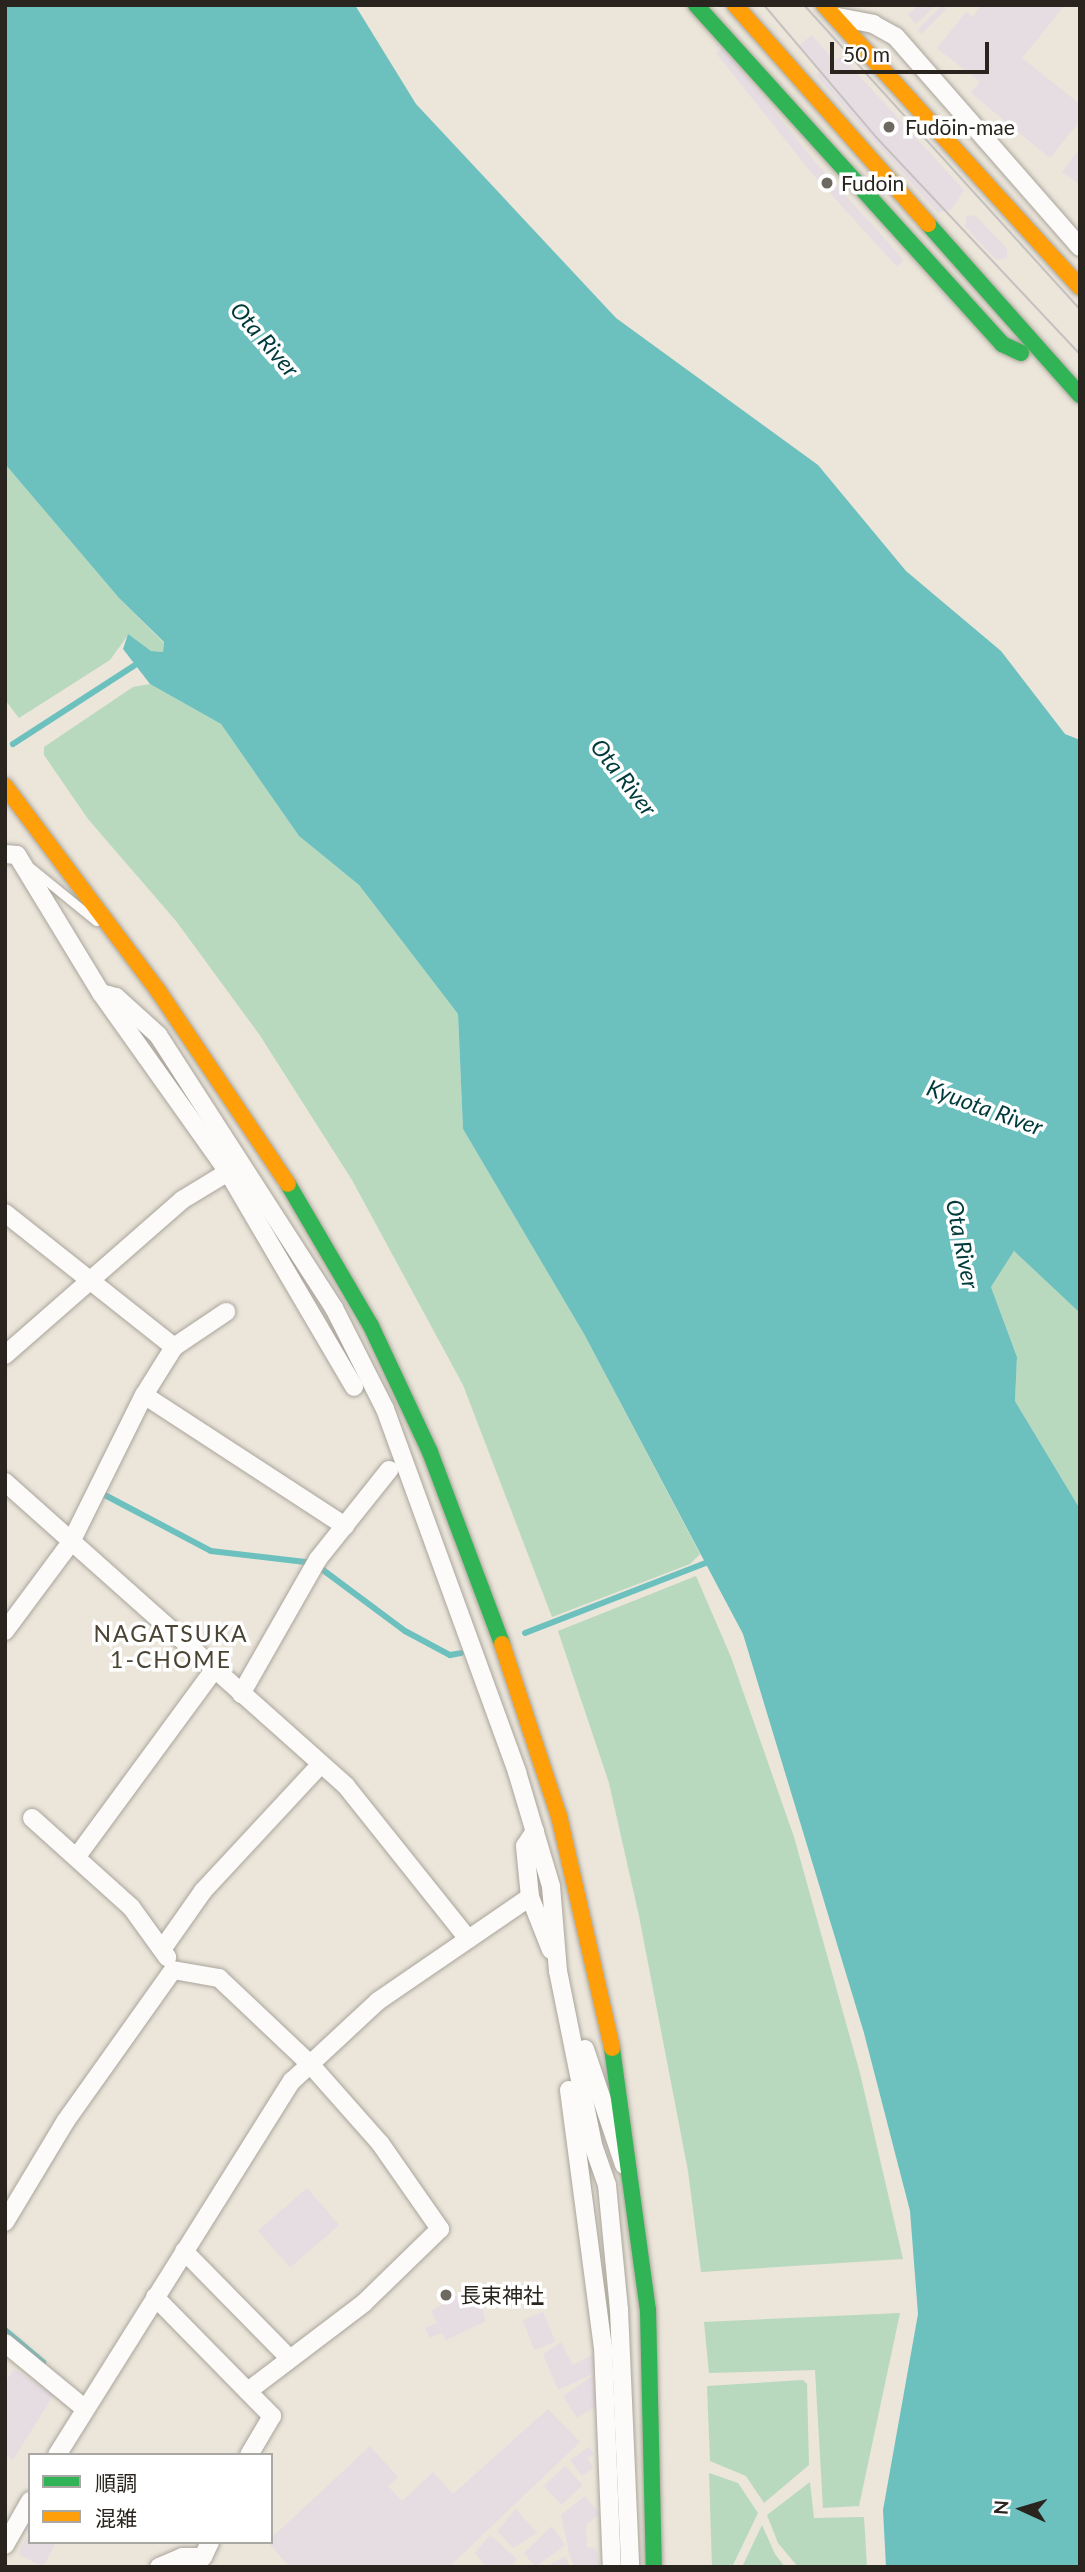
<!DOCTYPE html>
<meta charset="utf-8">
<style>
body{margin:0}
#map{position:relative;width:1085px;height:2572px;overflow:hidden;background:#ebe5da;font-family:Lato,"Noto Sans JP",sans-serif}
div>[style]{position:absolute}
.green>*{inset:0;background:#b8d9bd}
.water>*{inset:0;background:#6cc1bf}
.stream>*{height:6px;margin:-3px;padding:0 3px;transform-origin:3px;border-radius:3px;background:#6cc1bf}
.building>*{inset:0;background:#e6dde3;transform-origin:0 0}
.roads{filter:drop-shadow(0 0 2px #aaa59c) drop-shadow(0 0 2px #aaa59c)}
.lane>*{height:9px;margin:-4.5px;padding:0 4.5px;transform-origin:4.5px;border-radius:4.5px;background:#fcfbf9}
.street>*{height:18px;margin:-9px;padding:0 9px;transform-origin:9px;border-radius:9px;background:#fcfbf9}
.fast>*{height:16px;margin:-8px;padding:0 8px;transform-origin:8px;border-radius:8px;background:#30b455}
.slow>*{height:16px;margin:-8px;padding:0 8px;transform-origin:8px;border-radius:8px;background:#ff9f0a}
.tram>*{height:2px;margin:-1px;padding:0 1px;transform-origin:1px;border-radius:1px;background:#c4c2c0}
.dots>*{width:19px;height:19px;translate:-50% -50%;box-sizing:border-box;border:4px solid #fff;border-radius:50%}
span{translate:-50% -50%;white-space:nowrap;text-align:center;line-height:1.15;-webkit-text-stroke:7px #fff;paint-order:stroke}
.poi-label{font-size:21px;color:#29251e}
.left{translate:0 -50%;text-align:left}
.water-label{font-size:23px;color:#003a3b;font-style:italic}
.neighbourhood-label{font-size:23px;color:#4b4333;letter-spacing:2px}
.frame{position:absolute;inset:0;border:7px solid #29251e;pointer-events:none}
.legend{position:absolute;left:28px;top:2453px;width:245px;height:91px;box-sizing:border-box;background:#fff;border:2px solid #a9a8a5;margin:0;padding:9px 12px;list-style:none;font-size:21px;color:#29251e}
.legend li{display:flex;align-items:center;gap:14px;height:35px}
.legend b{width:35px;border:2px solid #a9a8a5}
.north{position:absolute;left:987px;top:2474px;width:70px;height:70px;-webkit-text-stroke:5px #fff;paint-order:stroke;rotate:274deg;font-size:19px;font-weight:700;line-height:28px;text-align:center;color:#29251e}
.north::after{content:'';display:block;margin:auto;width:24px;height:32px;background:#29251e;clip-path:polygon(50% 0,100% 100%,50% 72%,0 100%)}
.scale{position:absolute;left:830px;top:42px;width:159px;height:32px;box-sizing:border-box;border:4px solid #29251e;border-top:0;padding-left:9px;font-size:21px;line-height:24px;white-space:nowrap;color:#29251e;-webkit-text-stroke:5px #fff;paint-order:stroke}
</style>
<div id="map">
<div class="green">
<div style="clip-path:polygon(5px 464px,119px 598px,164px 643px,163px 652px,151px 651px,128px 635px,110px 660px,19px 718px,5px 700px)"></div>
<div style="clip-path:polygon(150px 684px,221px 724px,299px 836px,359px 885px,458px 1014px,463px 1129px,584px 1334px,700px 1554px,690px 1564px,552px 1617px,463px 1385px,352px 1180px,259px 1034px,176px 921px,88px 819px,44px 755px,44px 747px,133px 687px)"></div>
<div style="clip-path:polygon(1014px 1251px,1080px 1313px,1080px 1509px,1015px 1401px,1017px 1357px,991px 1287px)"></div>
<div style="clip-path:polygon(696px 1576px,731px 1657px,794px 1837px,860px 2073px,903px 2259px,701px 2272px,688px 2171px,639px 1916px,609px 1783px,558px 1631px)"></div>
<div style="clip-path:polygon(900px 2313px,859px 2506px,823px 2508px,815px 2370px,709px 2373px,704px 2322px)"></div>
<div style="clip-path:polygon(803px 2380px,807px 2384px,809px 2465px,764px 2503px,746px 2476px,710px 2461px,707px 2386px)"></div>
<div style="clip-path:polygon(709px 2473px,738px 2483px,758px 2513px,732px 2567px,712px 2567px)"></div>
<div style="clip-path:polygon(810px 2482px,814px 2518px,864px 2517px,867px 2567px,798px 2567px,778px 2543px,767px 2515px)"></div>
<div style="clip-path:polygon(762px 2525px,775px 2554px,785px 2567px,742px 2567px)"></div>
</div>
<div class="water">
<div style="clip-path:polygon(5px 5px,355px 5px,416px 104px,616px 318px,818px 465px,906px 571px,1001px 651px,1065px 734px,1080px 740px,1080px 1313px,1014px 1251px,991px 1287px,1017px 1357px,1015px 1401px,1080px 1509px,1080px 2567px,886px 2567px,883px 2510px,918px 2314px,910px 2211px,864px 2033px,743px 1634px,584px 1334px,463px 1129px,458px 1014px,359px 885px,299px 836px,221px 724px,150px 684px,123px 649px,128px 634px,151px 651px,163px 652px,164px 642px,119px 598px,5px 464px)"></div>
</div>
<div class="stream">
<div style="left:13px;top:744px;width:145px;rotate:-32.9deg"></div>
<div style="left:101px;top:1493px;width:124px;rotate:27.8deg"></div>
<div style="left:211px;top:1551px;width:95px;rotate:6.7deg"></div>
<div style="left:319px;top:1567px;width:107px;rotate:36.7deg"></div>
<div style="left:405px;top:1631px;width:51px;rotate:28.1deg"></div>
<div style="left:450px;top:1655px;width:11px;rotate:-10deg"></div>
<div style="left:525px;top:1633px;width:202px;rotate:-21.2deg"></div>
<div style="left:5px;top:2330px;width:50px;rotate:40.1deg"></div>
</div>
<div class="building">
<div style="clip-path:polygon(918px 5px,936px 5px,916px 24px,908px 15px)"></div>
<div style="left:942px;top:5px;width:6px;height:35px;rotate:45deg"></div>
<div style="clip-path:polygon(982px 5px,1065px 5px,1022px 58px,1080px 104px,1080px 121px,1050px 158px,971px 93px,980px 82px,937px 48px,966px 12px,972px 17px)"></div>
<div style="clip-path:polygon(812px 35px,833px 60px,842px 57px,964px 190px,952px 209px,938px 213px,816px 75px,820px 71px,799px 45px)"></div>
<div style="clip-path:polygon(722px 47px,817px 164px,904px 260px,897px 267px,809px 170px,716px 53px)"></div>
<div style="clip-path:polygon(1080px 147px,1080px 185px,1062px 172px)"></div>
<div style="clip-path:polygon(967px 215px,976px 216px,1007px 249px,1007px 258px,996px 260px,965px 226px)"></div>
<div style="left:307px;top:2188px;width:49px;height:65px;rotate:49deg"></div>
<div style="clip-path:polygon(469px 2290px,473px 2298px,477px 2296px,486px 2321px,446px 2340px,442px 2333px,430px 2338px,425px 2328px,437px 2323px,431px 2311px)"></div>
<div style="left:543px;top:2312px;width:32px;height:22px;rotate:68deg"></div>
<div style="clip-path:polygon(561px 2342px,573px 2365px,594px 2354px,595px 2373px,558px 2390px,543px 2354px)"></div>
<div style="clip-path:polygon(14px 2369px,54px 2394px,13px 2460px,5px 2455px,5px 2383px)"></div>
<div style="clip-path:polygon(594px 2375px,595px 2407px,577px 2418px,563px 2396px)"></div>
<div style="clip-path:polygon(548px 2409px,580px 2442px,449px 2567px,290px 2567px,267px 2542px,370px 2446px,398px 2477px,388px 2486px,402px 2501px,433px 2472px,453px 2494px)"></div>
<div style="clip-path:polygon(589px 2447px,594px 2454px,587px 2458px,594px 2468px,582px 2476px,570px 2460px)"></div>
<div style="left:565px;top:2466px;width:26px;height:29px;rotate:47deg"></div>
<div style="clip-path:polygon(585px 2496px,600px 2514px,586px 2525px,587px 2548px,580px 2548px,595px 2547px,601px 2567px,574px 2567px,569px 2553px,561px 2515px)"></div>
<div style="clip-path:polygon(516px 2509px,537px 2533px,513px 2548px,497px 2531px)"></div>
<div style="clip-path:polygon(30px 2516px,30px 2542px,56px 2542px,43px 2567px,18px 2554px,29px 2533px,22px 2529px)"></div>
<div style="clip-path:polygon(552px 2526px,565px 2545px,535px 2567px,524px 2553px)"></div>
<div style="clip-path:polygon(490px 2535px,517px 2559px,510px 2567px,486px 2567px,475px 2553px)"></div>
<div style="clip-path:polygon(566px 2556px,569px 2567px,545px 2567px)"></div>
</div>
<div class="roads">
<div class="lane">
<div style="left:31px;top:868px;width:84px;rotate:39.2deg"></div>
</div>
<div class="street">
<div style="left:838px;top:17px;width:36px;rotate:11deg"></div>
<div style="left:873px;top:24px;width:26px;rotate:29deg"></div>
<div style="left:896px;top:37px;width:279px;rotate:48.8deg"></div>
<div style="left:5px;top:854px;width:12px;rotate:5deg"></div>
<div style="left:17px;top:855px;width:162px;rotate:58.7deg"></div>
<div style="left:101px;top:993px;width:219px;rotate:54.6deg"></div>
<div style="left:228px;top:1172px;width:249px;rotate:59.6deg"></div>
<div style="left:101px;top:993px;width:16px;rotate:15deg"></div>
<div style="left:116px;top:997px;width:57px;rotate:42.1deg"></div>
<div style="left:158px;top:1035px;width:325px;rotate:57.2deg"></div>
<div style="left:334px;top:1308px;width:113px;rotate:63.2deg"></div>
<div style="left:385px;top:1409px;width:386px;rotate:70deg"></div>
<div style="left:517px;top:1772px;width:119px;rotate:73.4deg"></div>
<div style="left:551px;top:1886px;width:85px;rotate:85.3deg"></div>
<div style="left:558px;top:1971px;width:177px;rotate:78.6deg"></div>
<div style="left:593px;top:2145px;width:42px;rotate:70.7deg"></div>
<div style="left:607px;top:2185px;width:126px;rotate:84.5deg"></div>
<div style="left:619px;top:2310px;width:257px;rotate:87.5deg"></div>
<div style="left:5px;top:1213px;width:216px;rotate:38.4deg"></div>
<div style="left:5px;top:1355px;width:235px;rotate:-41.2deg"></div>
<div style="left:182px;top:1200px;width:54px;rotate:-31.3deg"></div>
<div style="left:144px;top:1395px;width:240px;rotate:33.1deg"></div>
<div style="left:5px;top:1482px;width:457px;rotate:41.7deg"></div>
<div style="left:346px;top:1786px;width:196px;rotate:51.4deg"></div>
<div style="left:5px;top:1631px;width:111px;rotate:-53.4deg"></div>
<div style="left:71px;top:1542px;width:164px;rotate:-63.6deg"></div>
<div style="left:144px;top:1395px;width:57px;rotate:-58deg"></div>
<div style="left:174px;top:1347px;width:63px;rotate:-33.9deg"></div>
<div style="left:241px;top:1694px;width:155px;rotate:-60.3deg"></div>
<div style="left:318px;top:1559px;width:114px;rotate:-51.4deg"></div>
<div style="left:32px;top:1818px;width:133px;rotate:42deg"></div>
<div style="left:131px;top:1907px;width:62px;rotate:54.2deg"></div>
<div style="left:535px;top:1831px;width:18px;rotate:124deg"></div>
<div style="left:525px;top:1846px;width:51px;rotate:84.4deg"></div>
<div style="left:530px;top:1897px;width:57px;rotate:68.4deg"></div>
<div style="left:78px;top:1855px;width:230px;rotate:-53.7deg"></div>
<div style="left:163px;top:1948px;width:70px;rotate:-54.9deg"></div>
<div style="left:203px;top:1891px;width:173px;rotate:-47.1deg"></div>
<div style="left:585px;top:2049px;width:122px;rotate:71.4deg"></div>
<div style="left:569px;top:2090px;width:259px;rotate:82.5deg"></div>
<div style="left:603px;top:2347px;width:220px;rotate:87.7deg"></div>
<div style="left:5px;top:2222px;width:117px;rotate:-59deg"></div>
<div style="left:65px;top:2122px;width:186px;rotate:-54.6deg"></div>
<div style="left:173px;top:1970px;width:47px;rotate:9.9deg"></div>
<div style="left:219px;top:1978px;width:125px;rotate:43.4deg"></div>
<div style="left:310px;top:2064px;width:106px;rotate:48.5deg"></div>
<div style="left:380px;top:2143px;width:105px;rotate:55.1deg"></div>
<div style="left:440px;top:2229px;width:106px;rotate:135.8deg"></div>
<div style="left:364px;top:2303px;width:146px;rotate:142.8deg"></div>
<div style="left:184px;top:2251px;width:150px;rotate:45.5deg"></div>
<div style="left:155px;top:2297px;width:167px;rotate:45.5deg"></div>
<div style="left:272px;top:2416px;width:45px;rotate:120.5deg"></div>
<div style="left:5px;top:2343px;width:102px;rotate:39.4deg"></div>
<div style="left:57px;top:2455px;width:442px;rotate:-57.9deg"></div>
<div style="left:292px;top:2081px;width:117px;rotate:-42.9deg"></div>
<div style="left:378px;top:2001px;width:184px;rotate:-34.4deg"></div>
<div style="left:5px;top:2545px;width:51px;rotate:-60.4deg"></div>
<div style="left:159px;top:2567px;width:25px;rotate:-23deg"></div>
<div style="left:182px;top:2557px;width:21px"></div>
<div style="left:203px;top:2557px;width:17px;rotate:-65deg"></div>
</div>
<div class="fast">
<div style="left:696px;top:5px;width:457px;rotate:47.9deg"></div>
<div style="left:1002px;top:344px;width:21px;rotate:25deg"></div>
<div style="left:928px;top:224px;width:229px;rotate:48.4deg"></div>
<div style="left:288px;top:1184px;width:164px;rotate:59.7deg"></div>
<div style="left:371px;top:1326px;width:139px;rotate:64.9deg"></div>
<div style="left:430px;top:1452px;width:205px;rotate:69.4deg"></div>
<div style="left:612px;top:2048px;width:264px;rotate:82.2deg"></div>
<div style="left:648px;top:2310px;width:257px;rotate:88.7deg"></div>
</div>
<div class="slow">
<div style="left:735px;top:5px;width:292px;rotate:48.6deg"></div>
<div style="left:824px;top:5px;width:381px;rotate:47.8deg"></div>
<div style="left:5px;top:786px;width:257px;rotate:53.2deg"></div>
<div style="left:159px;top:992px;width:231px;rotate:56.1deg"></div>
<div style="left:502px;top:1644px;width:181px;rotate:71.7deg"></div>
<div style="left:559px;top:1816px;width:238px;rotate:77.1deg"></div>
</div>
</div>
<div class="tram">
<div style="left:764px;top:5px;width:173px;rotate:49.7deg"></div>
<div style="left:876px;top:137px;width:298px;rotate:46.8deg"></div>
<div style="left:804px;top:5px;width:411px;rotate:47.8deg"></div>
</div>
<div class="dots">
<div style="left:889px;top:127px;background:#6d6860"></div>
<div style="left:827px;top:183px;background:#6d6860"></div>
<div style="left:446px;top:2295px;background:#6d6860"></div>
</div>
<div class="poi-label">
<span class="left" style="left:905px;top:127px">Fudōin-mae</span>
<span class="left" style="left:841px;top:183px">Fudoin</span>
<span class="left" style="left:460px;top:2295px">長束神社</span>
</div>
<div class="water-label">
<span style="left:265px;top:339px;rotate:49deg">Ota River</span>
<span style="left:624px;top:777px;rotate:52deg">Ota River</span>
<span style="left:985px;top:1107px;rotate:20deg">Kyuota River</span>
<span style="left:963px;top:1244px;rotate:79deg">Ota River</span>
</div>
<div class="neighbourhood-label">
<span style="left:171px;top:1646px">NAGATSUKA<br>1-CHOME</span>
</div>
<div class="frame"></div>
<ul class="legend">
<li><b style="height:9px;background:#30b455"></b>順調</li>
<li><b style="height:9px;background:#ff9f0a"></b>混雑</li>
</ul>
<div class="north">N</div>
<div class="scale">50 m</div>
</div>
